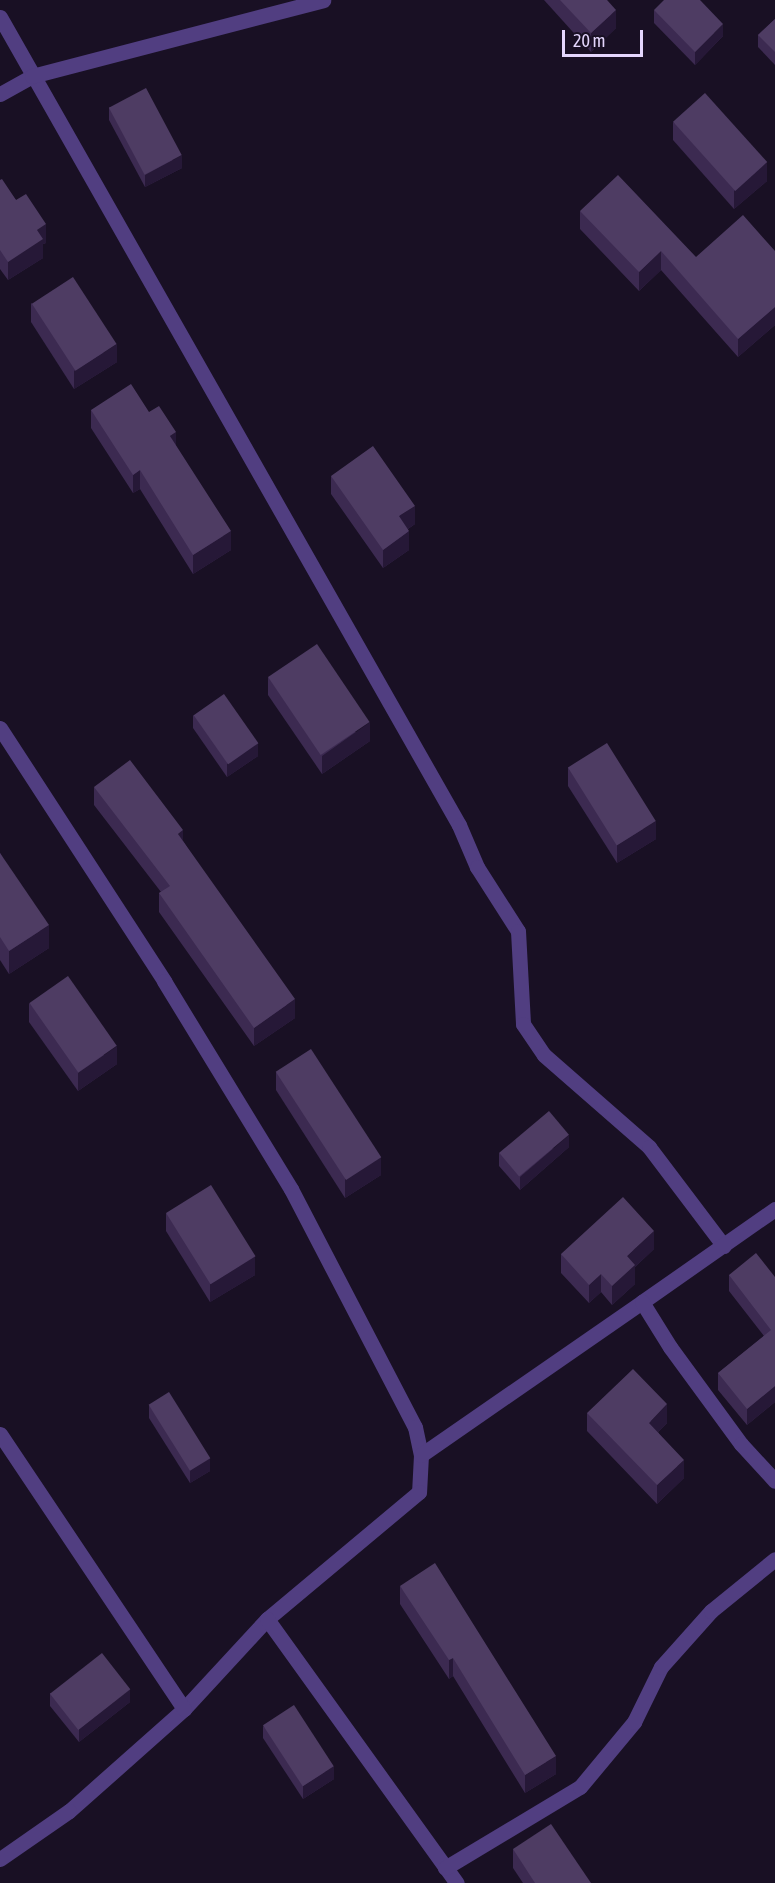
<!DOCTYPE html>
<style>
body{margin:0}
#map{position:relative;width:775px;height:1883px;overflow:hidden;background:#191024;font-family:"Asap Condensed",sans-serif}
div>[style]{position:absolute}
.street>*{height:15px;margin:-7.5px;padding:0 7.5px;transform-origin:7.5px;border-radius:7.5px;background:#513e81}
.wall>*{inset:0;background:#3c2a51}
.shaded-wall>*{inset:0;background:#261837}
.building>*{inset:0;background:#4e3c63;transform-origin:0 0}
span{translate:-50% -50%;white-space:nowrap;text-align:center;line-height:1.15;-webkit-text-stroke:4.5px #191024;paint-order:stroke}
.scale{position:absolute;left:562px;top:30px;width:81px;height:27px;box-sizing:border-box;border:3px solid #e4d6fd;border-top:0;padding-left:8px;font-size:18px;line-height:21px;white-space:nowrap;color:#e4d6fd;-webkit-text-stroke:4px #191024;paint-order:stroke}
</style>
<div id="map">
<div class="street">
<div style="left:0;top:17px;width:929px;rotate:60.4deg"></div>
<div style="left:459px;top:825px;width:46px;rotate:66.8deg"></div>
<div style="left:477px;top:867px;width:76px;rotate:57.4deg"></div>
<div style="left:518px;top:931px;width:93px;rotate:86.9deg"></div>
<div style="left:523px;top:1024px;width:37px;rotate:56deg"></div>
<div style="left:544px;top:1055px;width:140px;rotate:41.2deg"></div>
<div style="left:649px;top:1147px;width:124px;rotate:52.9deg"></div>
<div style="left:0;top:94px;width:37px;rotate:-29deg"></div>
<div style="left:32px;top:76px;width:301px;rotate:-14.6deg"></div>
<div style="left:0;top:728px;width:302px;rotate:57deg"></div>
<div style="left:164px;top:981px;width:244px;rotate:58.6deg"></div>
<div style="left:291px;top:1189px;width:268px;rotate:62.5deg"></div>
<div style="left:415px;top:1427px;width:29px;rotate:78deg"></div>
<div style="left:421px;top:1455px;width:37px;rotate:93deg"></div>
<div style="left:419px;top:1492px;width:198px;rotate:140.1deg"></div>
<div style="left:267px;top:1619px;width:122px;rotate:132.7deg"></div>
<div style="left:184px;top:1709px;width:154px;rotate:138.4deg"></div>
<div style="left:69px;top:1811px;width:84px;rotate:145.2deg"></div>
<div style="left:642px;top:1302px;width:162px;rotate:-35deg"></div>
<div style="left:0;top:1434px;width:331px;rotate:56.2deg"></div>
<div style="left:421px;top:1455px;width:269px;rotate:-34.7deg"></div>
<div style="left:642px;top:1302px;width:53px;rotate:58.1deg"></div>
<div style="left:670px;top:1347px;width:120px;rotate:53.8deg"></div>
<div style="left:741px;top:1444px;width:50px;rotate:47.4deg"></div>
<div style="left:267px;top:1619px;width:325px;rotate:54.3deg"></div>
<div style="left:445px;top:1868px;width:157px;rotate:-31deg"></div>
<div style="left:580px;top:1787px;width:85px;rotate:-50.3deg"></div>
<div style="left:634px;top:1722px;width:61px;rotate:-63.9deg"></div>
<div style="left:661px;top:1667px;width:75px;rotate:-48.2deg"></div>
<div style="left:711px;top:1611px;width:82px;rotate:-39.1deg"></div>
</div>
<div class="wall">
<div style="clip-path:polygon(544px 0,607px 0,616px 28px,591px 52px)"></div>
<div style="clip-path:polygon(654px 10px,723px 36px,695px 65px,654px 23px)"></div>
<div style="clip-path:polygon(775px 19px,775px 65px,758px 47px,758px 35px)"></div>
<div style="clip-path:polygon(109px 107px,182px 168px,145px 187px,109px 120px)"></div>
<div style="clip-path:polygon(673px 122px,767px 181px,734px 209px,673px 140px)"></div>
<div style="clip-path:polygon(0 180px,16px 200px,46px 243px,43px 244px,43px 258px,8px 280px,0 269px)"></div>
<div style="clip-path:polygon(580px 211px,696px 257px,775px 251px,775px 325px,738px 357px,661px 270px,639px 291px,580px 229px)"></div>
<div style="clip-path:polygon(31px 303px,117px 362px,74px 389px,31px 322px)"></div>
<div style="clip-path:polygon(91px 410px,149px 412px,231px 550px,193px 574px,140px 489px,133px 493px,91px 428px)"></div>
<div style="clip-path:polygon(331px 476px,415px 524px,408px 529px,409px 550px,383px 568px,331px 494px)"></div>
<div style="clip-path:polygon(268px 677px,370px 741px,322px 774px,268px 695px)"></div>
<div style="clip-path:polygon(193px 715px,258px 756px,227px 777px,193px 728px)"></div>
<div style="clip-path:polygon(568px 767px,656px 839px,617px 863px,568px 786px)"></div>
<div style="clip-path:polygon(94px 787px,183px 841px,295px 1018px,254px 1046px,159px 912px,159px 893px,161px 892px,94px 805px)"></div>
<div style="clip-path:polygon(0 853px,49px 948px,9px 974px,0 960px)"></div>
<div style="clip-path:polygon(29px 1003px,117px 1064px,78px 1091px,29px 1022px)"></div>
<div style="clip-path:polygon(276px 1072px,381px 1175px,345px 1198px,276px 1090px)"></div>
<div style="clip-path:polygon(569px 1147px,520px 1190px,499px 1166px,499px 1153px)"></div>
<div style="clip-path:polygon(166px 1213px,255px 1275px,210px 1302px,166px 1231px)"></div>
<div style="clip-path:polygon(654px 1249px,635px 1267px,635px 1284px,612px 1305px,601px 1292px,589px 1303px,561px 1273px,561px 1254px)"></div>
<div style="clip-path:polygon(729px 1275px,775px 1277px,775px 1402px,747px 1425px,718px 1390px,718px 1373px,764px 1336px,729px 1291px)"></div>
<div style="clip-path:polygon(149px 1405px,210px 1471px,190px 1483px,149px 1418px)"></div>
<div style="clip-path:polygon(587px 1413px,667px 1423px,658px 1432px,684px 1478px,657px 1504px,587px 1431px)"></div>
<div style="clip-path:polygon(400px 1586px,556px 1774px,525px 1793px,453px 1676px,449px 1679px,400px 1604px)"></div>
<div style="clip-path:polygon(50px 1693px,130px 1702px,79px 1742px,50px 1706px)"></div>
<div style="clip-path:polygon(263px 1726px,334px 1779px,303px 1799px,263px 1738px)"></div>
<div style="clip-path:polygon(513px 1849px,591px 1883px,523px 1883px,513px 1868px)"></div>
</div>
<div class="shaded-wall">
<div style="clip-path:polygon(616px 10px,616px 28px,591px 52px,591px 33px)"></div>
<div style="clip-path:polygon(723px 24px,723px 36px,695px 65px,695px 52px)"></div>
<div style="clip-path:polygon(182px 155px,182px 168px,145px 187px,145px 175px)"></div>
<div style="clip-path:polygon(767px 162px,767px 181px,734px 209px,734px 191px)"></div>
<div style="clip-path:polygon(46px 224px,46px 243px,43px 244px,43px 258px,8px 280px,8px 262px,37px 230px)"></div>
<div style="clip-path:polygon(661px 251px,661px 270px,639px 291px,639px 272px)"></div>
<div style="clip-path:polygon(775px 307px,775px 325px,738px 357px,738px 339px)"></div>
<div style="clip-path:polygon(117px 344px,117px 362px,74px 389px,74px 371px)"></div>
<div style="clip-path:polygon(176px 432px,176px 450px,170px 436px)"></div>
<div style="clip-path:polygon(140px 470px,140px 489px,133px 493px,133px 475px)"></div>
<div style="clip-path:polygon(415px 506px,415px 524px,399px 535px,399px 516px)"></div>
<div style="clip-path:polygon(231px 531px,231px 550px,193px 574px,193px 555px)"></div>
<div style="clip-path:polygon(409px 531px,409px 550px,383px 568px,383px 550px)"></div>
<div style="clip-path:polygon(370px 722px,370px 741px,322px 774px,322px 756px)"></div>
<div style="clip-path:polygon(258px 743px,258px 756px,227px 777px,227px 764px)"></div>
<div style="clip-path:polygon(656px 821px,656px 839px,617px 863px,617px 845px)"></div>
<div style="clip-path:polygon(183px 830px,183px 848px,178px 834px)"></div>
<div style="clip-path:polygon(49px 925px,49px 948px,9px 974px,9px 951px)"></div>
<div style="clip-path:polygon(295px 999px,295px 1018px,254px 1046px,254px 1028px)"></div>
<div style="clip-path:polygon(117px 1046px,117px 1064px,78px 1091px,78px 1073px)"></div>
<div style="clip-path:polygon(569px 1135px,569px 1147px,520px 1190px,520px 1177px)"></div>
<div style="clip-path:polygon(381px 1157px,381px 1175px,345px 1198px,345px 1179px)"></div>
<div style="clip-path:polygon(654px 1231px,654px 1249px,635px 1267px,635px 1284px,612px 1305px,612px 1286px,627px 1256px)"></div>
<div style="clip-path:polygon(255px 1256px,255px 1275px,210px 1302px,210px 1284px)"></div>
<div style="clip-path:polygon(601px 1274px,601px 1292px,589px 1303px,589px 1285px)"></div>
<div style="clip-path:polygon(775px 1386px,775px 1402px,747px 1425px,747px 1409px)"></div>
<div style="clip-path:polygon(667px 1404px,667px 1423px,649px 1441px,649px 1423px)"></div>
<div style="clip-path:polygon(210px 1458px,210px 1471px,190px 1483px,190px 1470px)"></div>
<div style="clip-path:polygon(684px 1460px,684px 1478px,657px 1504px,657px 1485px)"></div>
<div style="clip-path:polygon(453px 1658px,453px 1676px,449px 1679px,449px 1660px)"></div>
<div style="clip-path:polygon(130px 1689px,130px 1702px,79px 1742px,79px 1729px)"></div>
<div style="clip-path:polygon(556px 1756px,556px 1774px,525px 1793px,525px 1775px)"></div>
<div style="clip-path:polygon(334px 1766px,334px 1779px,303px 1799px,303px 1786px)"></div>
</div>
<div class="building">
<div style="clip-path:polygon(560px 0,607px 0,616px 10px,591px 33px)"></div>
<div style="clip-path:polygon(664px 0,700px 0,723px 24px,695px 52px,654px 10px)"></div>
<div style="clip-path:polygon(775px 19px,775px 52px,758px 35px)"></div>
<div style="left:146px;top:88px;width:76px;height:42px;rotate:62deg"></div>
<div style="left:705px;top:93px;width:93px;height:43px;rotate:48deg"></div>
<div style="clip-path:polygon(618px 175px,696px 257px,743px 215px,775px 251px,775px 307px,738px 339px,661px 251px,639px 272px,580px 211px)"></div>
<div style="clip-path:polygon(2px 179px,16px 200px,26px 194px,46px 224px,37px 230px,43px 239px,8px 262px,0 250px,0 180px)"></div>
<div style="left:73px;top:277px;width:80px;height:49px;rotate:57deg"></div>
<div style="clip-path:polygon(131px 384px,149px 412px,159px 406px,176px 432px,170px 436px,231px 531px,193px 555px,140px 470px,133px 475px,91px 410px)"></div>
<div style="clip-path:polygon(373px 446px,415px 506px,399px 516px,409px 531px,383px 550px,331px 476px)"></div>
<div style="left:317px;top:644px;width:94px;height:59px;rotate:56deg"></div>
<div style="left:224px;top:694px;width:60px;height:37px;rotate:55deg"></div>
<div style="left:607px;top:743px;width:92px;height:46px;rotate:58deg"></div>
<div style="clip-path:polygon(130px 760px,183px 830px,178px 834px,295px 999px,254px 1028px,159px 893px,170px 886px,94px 787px)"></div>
<div style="clip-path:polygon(0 853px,49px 925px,9px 951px,0 937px)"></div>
<div style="left:68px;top:976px;width:85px;height:47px;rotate:55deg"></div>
<div style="left:311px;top:1049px;width:129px;height:42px;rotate:57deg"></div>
<div style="left:549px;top:1111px;width:31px;height:65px;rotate:50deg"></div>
<div style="left:211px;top:1185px;width:84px;height:53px;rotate:58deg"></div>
<div style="clip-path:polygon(623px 1197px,654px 1231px,627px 1256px,635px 1265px,612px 1286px,601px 1274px,589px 1285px,561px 1254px)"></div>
<div style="clip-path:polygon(756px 1253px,775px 1277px,775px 1386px,747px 1409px,718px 1373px,771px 1330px,729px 1275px)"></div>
<div style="clip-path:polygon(633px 1369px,667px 1404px,649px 1423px,684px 1460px,657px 1485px,587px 1413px)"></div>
<div style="left:169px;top:1392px;width:78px;height:24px;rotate:58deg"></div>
<div style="clip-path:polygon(435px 1563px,556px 1756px,525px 1775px,453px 1658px,449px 1660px,400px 1586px)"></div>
<div style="left:102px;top:1653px;width:46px;height:66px;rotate:52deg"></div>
<div style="left:294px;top:1705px;width:73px;height:37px;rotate:57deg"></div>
<div style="clip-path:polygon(551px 1824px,591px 1883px,535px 1883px,513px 1849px)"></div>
</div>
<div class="scale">20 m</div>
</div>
